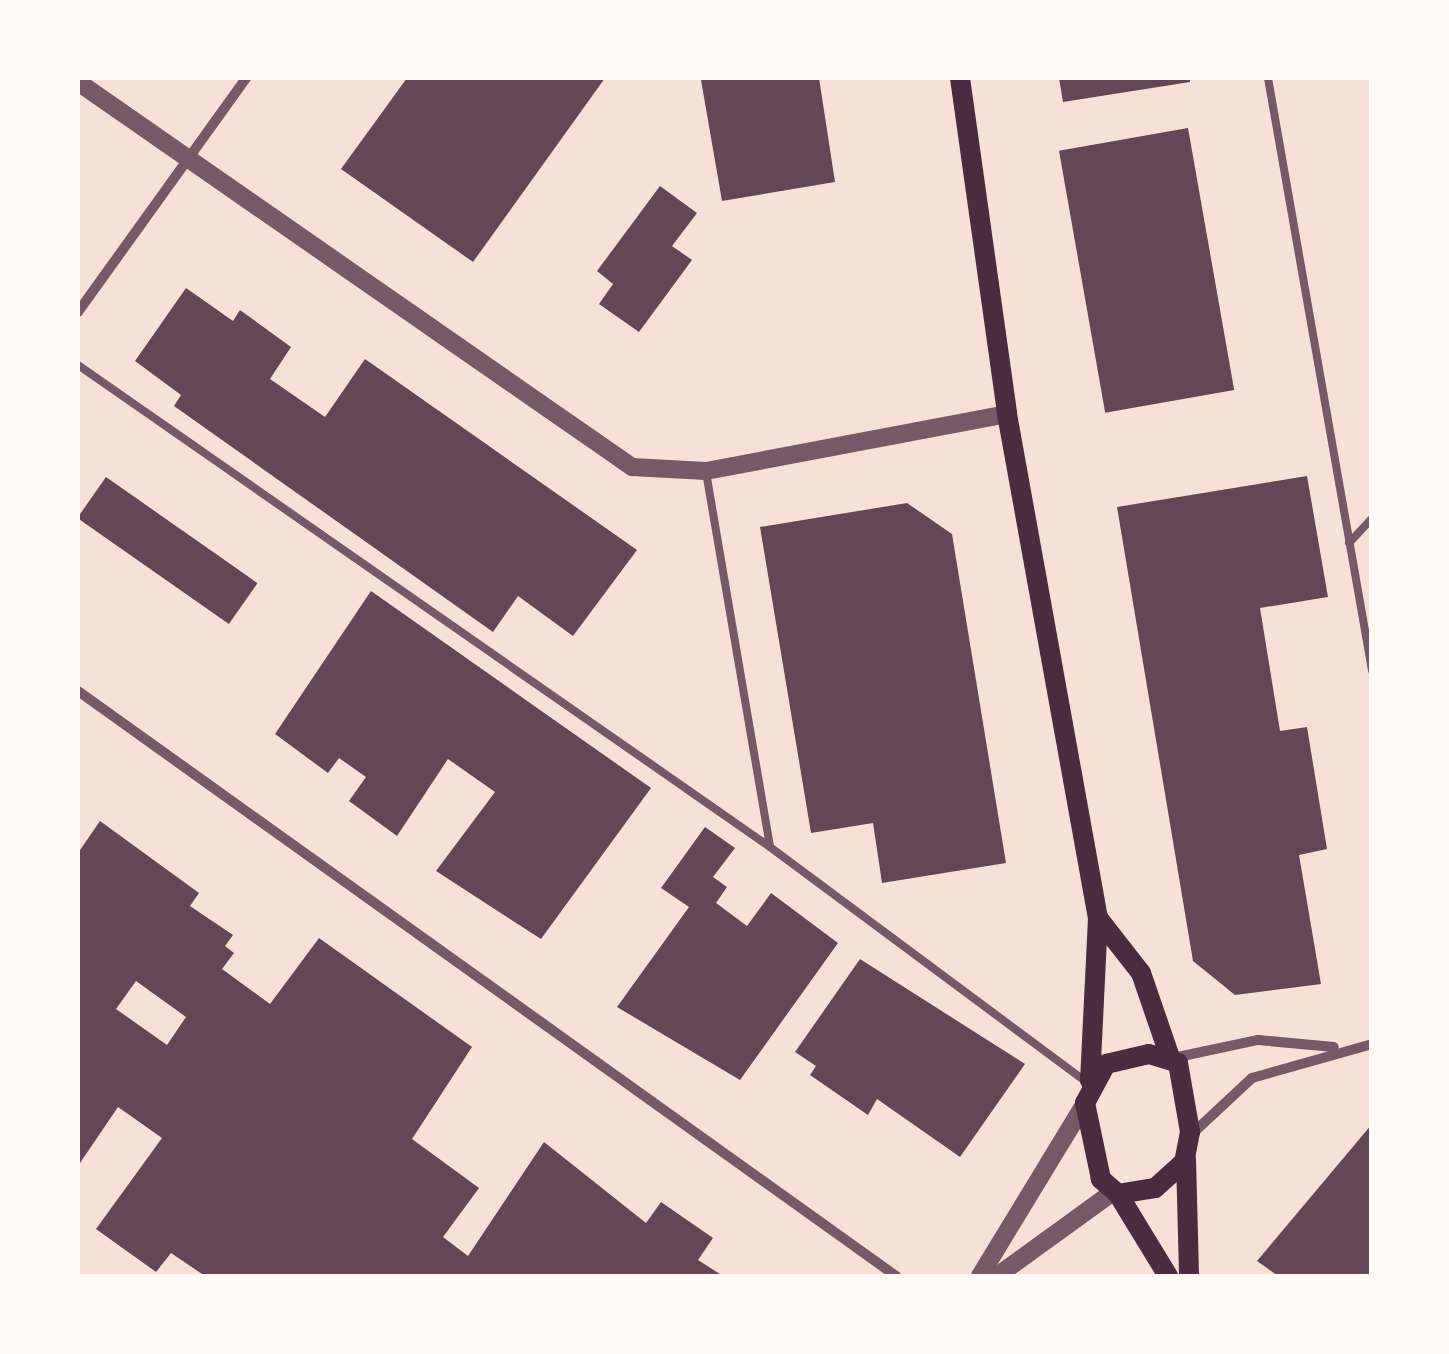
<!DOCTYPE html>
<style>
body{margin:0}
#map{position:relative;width:1449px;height:1354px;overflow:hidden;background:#f7e1d7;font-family:"Golos Text",sans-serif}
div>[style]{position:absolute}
.building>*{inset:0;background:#644757;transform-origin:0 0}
.service>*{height:8px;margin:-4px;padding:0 4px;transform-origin:4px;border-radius:4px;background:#755966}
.minor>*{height:10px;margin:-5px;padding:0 5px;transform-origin:5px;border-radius:5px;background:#755966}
.tertiary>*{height:18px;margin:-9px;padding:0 9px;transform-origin:9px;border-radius:9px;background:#755966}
.secondary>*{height:20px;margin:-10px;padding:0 10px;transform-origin:10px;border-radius:10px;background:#4a2c40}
span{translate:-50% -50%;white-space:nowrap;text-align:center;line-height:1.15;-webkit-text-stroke:9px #fffaf5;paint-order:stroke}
.frame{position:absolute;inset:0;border:80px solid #fffaf5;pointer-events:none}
</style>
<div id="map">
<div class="building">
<div style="clip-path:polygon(407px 78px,605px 78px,473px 262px,341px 169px)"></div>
<div style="clip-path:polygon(819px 78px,835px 182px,722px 201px,701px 80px)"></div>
<div style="clip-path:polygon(1059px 78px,1190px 78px,1190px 82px,1063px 102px)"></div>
<div style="left:1188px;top:128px;width:266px;height:131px;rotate:80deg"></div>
<div style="clip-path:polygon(660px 186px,697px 213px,672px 246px,692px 260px,639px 332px,599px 304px,613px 284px,597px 271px)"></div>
<div style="clip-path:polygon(186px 288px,233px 321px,240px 310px,291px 347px,270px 379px,325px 417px,365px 359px,637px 550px,573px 636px,518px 596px,493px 632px,174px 406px,181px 395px,135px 361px)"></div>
<div style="clip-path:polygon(1307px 476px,1328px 597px,1260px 608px,1280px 731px,1307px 727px,1327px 849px,1299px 855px,1321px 984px,1235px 995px,1193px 961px,1117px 507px)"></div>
<div style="left:106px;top:477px;width:185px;height:50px;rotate:35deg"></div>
<div style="clip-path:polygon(907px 503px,952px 534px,1006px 863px,882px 883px,873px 823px,811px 833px,760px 527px)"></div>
<div style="clip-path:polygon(371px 591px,651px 788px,541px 939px,436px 871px,495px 792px,448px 759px,397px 836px,349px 801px,366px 777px,339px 758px,328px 773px,275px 734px)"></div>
<div style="clip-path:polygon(evenodd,100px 821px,199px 893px,190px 906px,233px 935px,225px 946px,234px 953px,222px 969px,270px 1004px,319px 938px,472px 1047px,412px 1139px,479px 1188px,443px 1237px,468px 1256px,544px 1142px,646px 1223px,661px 1202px,713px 1238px,698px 1260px,723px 1276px,205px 1276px,171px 1253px,156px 1272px,96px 1229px,162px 1138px,118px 1107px,78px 1166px,78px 853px,100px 821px,136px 981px,186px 1017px,167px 1045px,116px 1009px,136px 981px)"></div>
<div style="clip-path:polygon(705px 827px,735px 848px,713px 877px,727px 887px,716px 903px,747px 926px,771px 893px,838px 943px,740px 1080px,617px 1007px,689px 907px,661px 888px)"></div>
<div style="clip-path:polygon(860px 959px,1025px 1064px,960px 1157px,877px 1099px,868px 1115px,810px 1075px,816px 1066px,795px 1052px)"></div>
<div style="clip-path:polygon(1372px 1124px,1372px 1276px,1278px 1276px,1257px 1261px)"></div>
</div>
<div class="service">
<div style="left:1268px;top:78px;width:601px;rotate:80.04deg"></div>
<div style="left:78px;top:365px;width:843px;rotate:34.86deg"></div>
<div style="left:770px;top:847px;width:392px;rotate:36.6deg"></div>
<div style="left:706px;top:472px;width:380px;rotate:80.3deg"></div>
<div style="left:1349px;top:543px;width:34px;rotate:-47deg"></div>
</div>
<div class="minor">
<div style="left:78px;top:312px;width:288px;rotate:-54.3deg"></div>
<div style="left:78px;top:691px;width:1006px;rotate:35.57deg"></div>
<div style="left:1173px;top:1058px;width:87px;rotate:-12deg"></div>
<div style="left:1258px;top:1040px;width:76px;rotate:5.3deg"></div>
<div style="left:1193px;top:1133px;width:81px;rotate:-43deg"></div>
<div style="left:1252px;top:1078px;width:125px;rotate:-15.8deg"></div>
</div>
<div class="tertiary">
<div style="left:78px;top:82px;width:675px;rotate:34.8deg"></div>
<div style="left:632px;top:467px;width:74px;rotate:3.1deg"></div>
<div style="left:706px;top:471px;width:306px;rotate:-10.7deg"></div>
<div style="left:980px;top:1276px;width:202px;rotate:-58.7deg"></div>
<div style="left:997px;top:1276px;width:143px;rotate:-35.9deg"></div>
</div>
<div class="secondary">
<div style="left:960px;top:78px;width:339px;rotate:82deg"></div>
<div style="left:1007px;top:414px;width:512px;rotate:79.77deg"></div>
<div style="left:1098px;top:918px;width:163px;rotate:92.8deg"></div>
<div style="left:1098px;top:918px;width:70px;rotate:52deg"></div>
<div style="left:1141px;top:973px;width:89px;rotate:71deg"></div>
<div style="left:1149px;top:1054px;width:30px;rotate:17deg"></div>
<div style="left:1178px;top:1063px;width:70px;rotate:80.1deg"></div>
<div style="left:1190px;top:1132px;width:31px;rotate:101deg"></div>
<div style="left:1184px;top:1162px;width:39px;rotate:138deg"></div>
<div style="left:1155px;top:1188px;width:37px;rotate:171deg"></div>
<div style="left:1118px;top:1194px;width:23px;rotate:-139deg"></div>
<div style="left:1101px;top:1179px;width:78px;rotate:-101.9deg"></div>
<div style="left:1085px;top:1103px;width:44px;rotate:-61.7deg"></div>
<div style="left:1106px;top:1064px;width:44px;rotate:-13.1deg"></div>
<div style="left:1186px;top:1159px;width:117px;rotate:88.5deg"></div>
<div style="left:1118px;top:1194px;width:96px;rotate:58.6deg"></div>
</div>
<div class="frame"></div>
</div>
